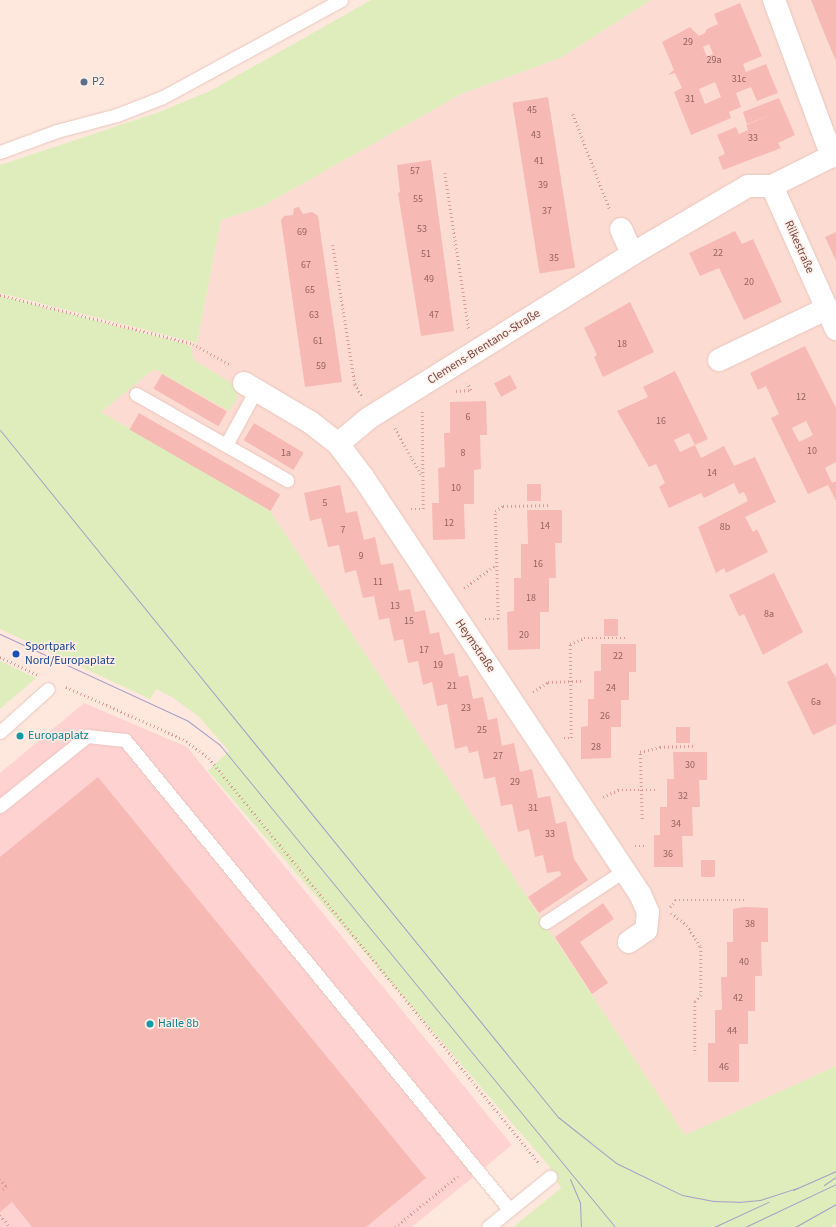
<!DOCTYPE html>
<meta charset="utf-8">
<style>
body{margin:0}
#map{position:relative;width:836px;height:1227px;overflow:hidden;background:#fee8de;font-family:"Source Sans 3",sans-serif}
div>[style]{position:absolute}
.residential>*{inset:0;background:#fcdcd2}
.commercial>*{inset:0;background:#ffd2d2}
.green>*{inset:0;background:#dfedbc}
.building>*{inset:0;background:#f6b9b3;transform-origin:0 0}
.path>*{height:2.5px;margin-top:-1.25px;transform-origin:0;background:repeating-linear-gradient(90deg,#db9c97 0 1px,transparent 0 4px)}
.roads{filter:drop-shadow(0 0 1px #e8c6bf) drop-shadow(0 0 1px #e8c6bf)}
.service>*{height:13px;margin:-6.5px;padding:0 6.5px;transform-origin:6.5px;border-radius:6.5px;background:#fff}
.minor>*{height:22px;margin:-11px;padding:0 11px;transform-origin:11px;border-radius:11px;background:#fff}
.tram>*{height:1px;margin:-0.5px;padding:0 0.5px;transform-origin:0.5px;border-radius:0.5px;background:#a79dc8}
.dots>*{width:11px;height:11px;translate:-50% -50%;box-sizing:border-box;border:2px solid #ffeee7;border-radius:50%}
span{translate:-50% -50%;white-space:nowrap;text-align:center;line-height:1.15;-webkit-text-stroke:3px #ffeee7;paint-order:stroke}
.number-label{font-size:10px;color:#966460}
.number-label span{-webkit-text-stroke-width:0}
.service-label{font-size:12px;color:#4e5e75}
.left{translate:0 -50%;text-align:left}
.street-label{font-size:12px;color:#764744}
.transit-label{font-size:12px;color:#164399}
.culture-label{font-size:12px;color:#0d838f}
</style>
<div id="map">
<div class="residential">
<div style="clip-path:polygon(651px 0,836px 0,836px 1066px,685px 1135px,269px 510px,101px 412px,154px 369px,197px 343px,221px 220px,263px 206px,461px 94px,560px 58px)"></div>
</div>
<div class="commercial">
<div style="clip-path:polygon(84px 703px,187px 747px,512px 1145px,412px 1227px,0 1227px,0 773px)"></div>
</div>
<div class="green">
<div style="clip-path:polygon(371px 0,651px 0,560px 58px,461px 94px,263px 206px,221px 220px,197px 343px,0 293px,0 165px,159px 112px,210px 91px)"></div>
<div style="clip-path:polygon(0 296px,190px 345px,194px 360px,236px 386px,238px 397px,229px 411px,154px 369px,101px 412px,269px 510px,685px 1135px,836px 1066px,836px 1224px,831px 1227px,513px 1227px,561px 1188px,549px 1166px,208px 771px,229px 751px,198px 716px,172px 697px,156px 689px,150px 699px,0 629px)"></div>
<div style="clip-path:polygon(0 661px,36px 678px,0 709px)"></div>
</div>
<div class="building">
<div style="clip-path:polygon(811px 0,836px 0,836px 61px,825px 35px)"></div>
<div style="clip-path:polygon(evenodd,740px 3px,762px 56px,743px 64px,746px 72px,766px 64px,778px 93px,757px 101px,751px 87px,736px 93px,741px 107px,729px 112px,731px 118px,691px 135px,674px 92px,682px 88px,675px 73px,668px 75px,674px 70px,662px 42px,690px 27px,699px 36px,705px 33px,707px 29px,718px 24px,714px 14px,740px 3px,709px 44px,713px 54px,707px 57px,703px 47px,709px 44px,740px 3px,715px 82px,721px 97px,705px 104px,699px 89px,715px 82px)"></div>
<div style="left:548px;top:97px;width:173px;height:36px;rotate:81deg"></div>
<div style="clip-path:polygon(779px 98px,795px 135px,778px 143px,781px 148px,723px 170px,718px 157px,725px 154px,717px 135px,736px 127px,739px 134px,748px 130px,746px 125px,778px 112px,747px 124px,743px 112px)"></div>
<div style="clip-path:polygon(431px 160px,454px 331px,421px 336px,398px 193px,400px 192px,397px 165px)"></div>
<div style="clip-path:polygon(299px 207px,303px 214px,312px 212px,318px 216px,342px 382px,305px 387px,281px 220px,284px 216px,293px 215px,294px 208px)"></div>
<div style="clip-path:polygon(735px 231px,742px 244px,753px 239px,782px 302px,744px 320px,719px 268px,700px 276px,689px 253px)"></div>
<div style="clip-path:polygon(836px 232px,836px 261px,825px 237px)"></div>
<div style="clip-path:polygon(630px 302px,654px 352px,603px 377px,594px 357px,597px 355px,584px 328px)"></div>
<div style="clip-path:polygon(evenodd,805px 346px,836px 408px,836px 462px,825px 468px,832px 483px,836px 481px,836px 501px,828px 485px,808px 494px,771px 418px,779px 414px,766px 386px,758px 390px,750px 373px,805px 346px,806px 421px,813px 435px,799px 442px,792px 428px,806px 421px)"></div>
<div style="clip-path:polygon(675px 371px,708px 439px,695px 445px,689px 433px,674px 440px,680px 452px,695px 445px,701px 458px,724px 446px,734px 466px,755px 457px,776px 502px,745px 517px,753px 532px,757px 529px,768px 552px,726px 573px,724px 568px,716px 573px,698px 527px,748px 501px,744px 492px,739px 494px,734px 483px,704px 498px,701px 493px,669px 508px,659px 487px,665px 483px,656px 464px,649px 467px,617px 411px,648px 397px,643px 387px)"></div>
<div style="left:162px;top:374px;width:75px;height:17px;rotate:30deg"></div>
<div style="left:510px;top:375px;width:15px;height:18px;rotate:62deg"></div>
<div style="clip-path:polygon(486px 401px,487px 435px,480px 435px,481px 469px,474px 470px,474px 504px,464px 504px,465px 539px,433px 540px,432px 503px,439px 503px,438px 468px,445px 467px,444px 433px,450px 433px,450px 402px)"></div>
<div style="left:139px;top:413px;width:163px;height:19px;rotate:30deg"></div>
<div style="left:254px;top:423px;width:58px;height:20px;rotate:31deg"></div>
<div style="left:527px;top:484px;width:14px;height:17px"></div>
<div style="clip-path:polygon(340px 485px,346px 513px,357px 511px,364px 540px,375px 537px,381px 565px,393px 563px,399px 591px,410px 589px,415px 612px,425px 610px,430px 634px,439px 632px,444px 655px,454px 653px,459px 677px,468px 675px,473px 699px,483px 697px,488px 720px,497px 718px,502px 746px,514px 743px,520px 772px,532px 769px,538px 798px,550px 796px,556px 824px,566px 821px,574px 859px,588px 880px,539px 913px,528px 897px,561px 875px,560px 871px,547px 873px,543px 855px,535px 857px,529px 829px,518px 832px,512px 804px,501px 806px,495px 777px,484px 779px,478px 751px,469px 753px,467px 746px,455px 749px,447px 704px,437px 706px,432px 682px,423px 685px,418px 661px,408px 663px,403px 639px,394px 641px,389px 618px,379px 620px,374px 596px,363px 598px,356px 570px,345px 573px,339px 545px,328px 547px,321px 518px,310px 521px,304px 493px)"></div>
<div style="clip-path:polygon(527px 510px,562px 510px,562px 543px,555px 543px,556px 578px,549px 578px,549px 612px,540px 612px,540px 649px,508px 650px,507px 612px,514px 611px,514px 578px,521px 578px,521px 544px,528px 544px)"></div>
<div style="clip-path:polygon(774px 573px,803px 632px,763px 655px,744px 614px,739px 616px,729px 595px)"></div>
<div style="left:604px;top:619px;width:14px;height:17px"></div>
<div style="clip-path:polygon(601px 644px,636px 644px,636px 672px,629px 672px,629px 700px,621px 700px,621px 727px,611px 727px,611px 758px,581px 759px,581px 727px,588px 726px,588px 699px,594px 699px,594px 671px,601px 671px)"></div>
<div style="clip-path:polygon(827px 663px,836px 678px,836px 724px,813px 735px,787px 682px)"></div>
<div style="left:676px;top:727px;width:14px;height:16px"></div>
<div style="clip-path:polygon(673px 752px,707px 752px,707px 780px,699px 780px,700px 807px,692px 807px,693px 836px,682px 836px,683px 867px,654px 867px,654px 835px,660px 835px,660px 807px,667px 807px,667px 779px,674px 779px)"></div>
<div style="clip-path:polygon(98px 777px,426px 1178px,366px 1227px,32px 1227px,12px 1202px,0 1212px,0 857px)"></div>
<div style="left:701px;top:860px;width:14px;height:17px"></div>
<div style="clip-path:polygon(603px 903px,614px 919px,580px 942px,608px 983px,592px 994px,555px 937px)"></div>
<div style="clip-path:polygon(744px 907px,768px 908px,768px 942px,761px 942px,762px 976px,755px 976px,755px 1011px,748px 1011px,748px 1044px,739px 1044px,739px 1082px,708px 1082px,708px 1043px,715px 1043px,715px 1010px,722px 1010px,721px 977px,727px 977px,727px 942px,733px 942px,733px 909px)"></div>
</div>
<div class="path">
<div style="left:573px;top:114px;width:103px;rotate:68.9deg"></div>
<div style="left:445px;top:173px;width:159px;rotate:81.3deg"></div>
<div style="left:333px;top:245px;width:141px;rotate:81deg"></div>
<div style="left:355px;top:384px;width:14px;rotate:60deg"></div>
<div style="left:0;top:295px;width:199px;rotate:14.2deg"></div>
<div style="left:193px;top:344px;width:43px;rotate:28.9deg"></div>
<div style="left:456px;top:391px;width:15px;rotate:-4deg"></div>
<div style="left:471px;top:390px;width:8px;rotate:-120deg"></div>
<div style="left:395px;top:428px;width:53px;rotate:60.5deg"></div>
<div style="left:411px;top:509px;width:12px"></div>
<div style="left:423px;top:509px;width:98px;rotate:-90.6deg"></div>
<div style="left:464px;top:588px;width:39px;rotate:-36deg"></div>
<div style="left:485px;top:619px;width:13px"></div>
<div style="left:498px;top:619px;width:108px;rotate:-91.6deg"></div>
<div style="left:495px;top:511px;width:9px;rotate:-32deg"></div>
<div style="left:503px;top:506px;width:47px;rotate:-1.2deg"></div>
<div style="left:0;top:657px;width:42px;rotate:25.3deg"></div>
<div style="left:66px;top:687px;width:128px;rotate:24deg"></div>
<div style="left:183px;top:739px;width:32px;rotate:36deg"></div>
<div style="left:209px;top:758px;width:522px;rotate:50.83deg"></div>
<div style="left:533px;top:692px;width:18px;rotate:-34deg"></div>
<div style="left:548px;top:682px;width:36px;rotate:-2deg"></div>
<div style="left:564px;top:738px;width:7px"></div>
<div style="left:571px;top:738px;width:94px;rotate:-90.6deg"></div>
<div style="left:570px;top:644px;width:15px;rotate:-23deg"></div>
<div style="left:584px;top:638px;width:43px"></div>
<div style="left:603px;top:797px;width:17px;rotate:-25deg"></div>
<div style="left:618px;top:790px;width:37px"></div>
<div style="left:642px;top:819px;width:67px;rotate:-91.7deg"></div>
<div style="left:640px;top:752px;width:21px;rotate:-14deg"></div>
<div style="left:660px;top:747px;width:34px;rotate:-2deg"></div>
<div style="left:635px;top:846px;width:12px"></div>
<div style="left:670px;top:907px;width:9px;rotate:-54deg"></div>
<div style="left:675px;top:900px;width:69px"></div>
<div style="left:671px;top:913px;width:20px;rotate:37deg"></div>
<div style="left:687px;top:925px;width:26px;rotate:58deg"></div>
<div style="left:701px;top:947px;width:48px;rotate:90deg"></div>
<div style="left:701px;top:995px;width:9px;rotate:131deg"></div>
<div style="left:695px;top:1002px;width:52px;rotate:90deg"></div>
<div style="left:0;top:1179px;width:11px;rotate:49deg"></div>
<div style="left:7px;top:1187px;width:6px;rotate:149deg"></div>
<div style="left:0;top:1215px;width:16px;rotate:50deg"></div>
<div style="left:395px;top:1227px;width:81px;rotate:-39deg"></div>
</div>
<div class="roads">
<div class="service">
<div style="left:0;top:152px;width:61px;rotate:-20.2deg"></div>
<div style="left:57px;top:131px;width:62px;rotate:-14.9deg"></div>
<div style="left:117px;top:115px;width:49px;rotate:-21.4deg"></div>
<div style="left:163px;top:97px;width:203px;rotate:-28.6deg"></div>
<div style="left:136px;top:394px;width:174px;rotate:29.7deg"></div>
<div style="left:226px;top:445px;width:63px;rotate:-61.4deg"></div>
<div style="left:0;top:732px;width:64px;rotate:-41.9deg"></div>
<div style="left:0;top:806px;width:112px;rotate:-38.8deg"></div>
<div style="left:87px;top:736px;width:38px;rotate:6deg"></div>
<div style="left:125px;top:740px;width:606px;rotate:50.69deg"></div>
<div style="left:546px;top:922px;width:95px;rotate:-33.4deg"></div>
<div style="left:488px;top:1227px;width:80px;rotate:-38.9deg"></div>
</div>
<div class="minor">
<div style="left:774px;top:0;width:167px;rotate:69.7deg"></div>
<div style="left:772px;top:186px;width:157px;rotate:65.9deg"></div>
<div style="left:621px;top:229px;width:27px;rotate:66deg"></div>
<div style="left:719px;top:360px;width:119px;rotate:-25.5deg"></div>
<div style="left:244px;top:383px;width:77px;rotate:30.6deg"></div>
<div style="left:310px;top:422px;width:36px;rotate:38deg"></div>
<div style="left:338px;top:444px;width:41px;rotate:52.9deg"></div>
<div style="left:363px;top:477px;width:501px;rotate:56.41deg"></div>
<div style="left:640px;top:894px;width:20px;rotate:66deg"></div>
<div style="left:648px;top:912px;width:18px;rotate:96deg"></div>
<div style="left:646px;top:930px;width:21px;rotate:145deg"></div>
<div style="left:338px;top:444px;width:40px;rotate:-40deg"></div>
<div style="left:369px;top:418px;width:310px;rotate:-31.9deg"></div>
<div style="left:632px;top:254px;width:134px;rotate:-30.4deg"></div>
<div style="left:748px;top:186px;width:24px"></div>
<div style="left:772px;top:186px;width:72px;rotate:-26.6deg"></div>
</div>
</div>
<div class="tram">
<div style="left:0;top:430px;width:885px;rotate:50.92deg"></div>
<div style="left:558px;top:1117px;width:74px;rotate:38.4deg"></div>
<div style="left:616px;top:1163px;width:73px;rotate:25.9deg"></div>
<div style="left:682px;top:1195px;width:32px;rotate:11deg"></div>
<div style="left:713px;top:1201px;width:25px;rotate:2deg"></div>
<div style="left:738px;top:1202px;width:22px;rotate:-5deg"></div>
<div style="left:760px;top:1200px;width:40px;rotate:-18deg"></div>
<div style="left:0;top:634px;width:207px;rotate:24.8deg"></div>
<div style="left:188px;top:721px;width:39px;rotate:37deg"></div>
<div style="left:219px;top:744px;width:625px;rotate:50.65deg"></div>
<div style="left:570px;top:1179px;width:25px;rotate:67deg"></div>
<div style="left:580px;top:1202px;width:25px;rotate:88deg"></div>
<div style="left:824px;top:1185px;width:14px;rotate:-34deg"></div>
<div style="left:793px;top:1190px;width:47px;rotate:-23.8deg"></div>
<div style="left:714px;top:1227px;width:60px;rotate:-24.8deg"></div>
<div style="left:745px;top:1227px;width:101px;rotate:-25.3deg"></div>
<div style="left:795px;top:1227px;width:47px;rotate:-29.3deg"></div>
</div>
<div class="dots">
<div style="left:84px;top:82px;background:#5c6f8a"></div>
<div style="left:16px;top:654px;background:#1a4fb4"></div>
<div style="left:20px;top:736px;background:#0f9aa8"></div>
<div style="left:150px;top:1024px;background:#0f9aa8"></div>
</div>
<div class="number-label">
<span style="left:688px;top:43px">29</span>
<span style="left:714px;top:61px">29a</span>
<span style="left:739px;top:80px">31c</span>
<span style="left:690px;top:100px">31</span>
<span style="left:532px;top:111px">45</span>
<span style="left:536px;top:136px">43</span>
<span style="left:753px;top:139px">33</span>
<span style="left:539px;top:162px">41</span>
<span style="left:415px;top:172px">57</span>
<span style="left:543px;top:186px">39</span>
<span style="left:418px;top:200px">55</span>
<span style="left:547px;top:212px">37</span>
<span style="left:422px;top:230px">53</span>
<span style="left:302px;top:233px">69</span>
<span style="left:718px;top:254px">22</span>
<span style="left:426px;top:255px">51</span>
<span style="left:554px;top:259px">35</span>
<span style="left:306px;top:266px">67</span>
<span style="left:429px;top:280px">49</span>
<span style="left:749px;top:283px">20</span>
<span style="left:310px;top:291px">65</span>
<span style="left:314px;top:316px">63</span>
<span style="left:434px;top:316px">47</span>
<span style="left:318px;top:342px">61</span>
<span style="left:622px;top:345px">18</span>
<span style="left:321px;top:367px">59</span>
<span style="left:801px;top:398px">12</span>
<span style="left:468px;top:418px">6</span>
<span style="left:661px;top:422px">16</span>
<span style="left:812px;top:452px">10</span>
<span style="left:286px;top:454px">1a</span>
<span style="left:463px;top:454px">8</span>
<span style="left:712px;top:474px">14</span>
<span style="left:456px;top:489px">10</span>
<span style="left:325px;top:504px">5</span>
<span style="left:449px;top:524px">12</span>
<span style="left:545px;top:527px">14</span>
<span style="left:725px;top:528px">8b</span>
<span style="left:343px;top:531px">7</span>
<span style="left:361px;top:557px">9</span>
<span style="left:538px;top:565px">16</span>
<span style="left:378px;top:583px">11</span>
<span style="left:531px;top:599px">18</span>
<span style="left:395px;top:607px">13</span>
<span style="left:769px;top:615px">8a</span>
<span style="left:409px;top:622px">15</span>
<span style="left:524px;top:636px">20</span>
<span style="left:424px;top:651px">17</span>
<span style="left:618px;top:657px">22</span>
<span style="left:438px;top:666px">19</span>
<span style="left:452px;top:687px">21</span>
<span style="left:611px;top:689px">24</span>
<span style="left:816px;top:703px">6a</span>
<span style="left:466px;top:709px">23</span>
<span style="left:605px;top:717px">26</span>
<span style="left:482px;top:731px">25</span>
<span style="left:596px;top:748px">28</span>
<span style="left:498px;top:757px">27</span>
<span style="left:690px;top:766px">30</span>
<span style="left:515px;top:783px">29</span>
<span style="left:683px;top:797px">32</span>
<span style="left:533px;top:809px">31</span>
<span style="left:676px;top:825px">34</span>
<span style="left:550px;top:835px">33</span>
<span style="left:668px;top:855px">36</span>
<span style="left:750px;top:925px">38</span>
<span style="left:744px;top:963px">40</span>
<span style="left:738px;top:999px">42</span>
<span style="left:732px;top:1032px">44</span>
<span style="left:724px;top:1068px">46</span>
</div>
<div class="service-label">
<span class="left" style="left:92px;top:82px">P2</span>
</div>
<div class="street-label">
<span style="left:799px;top:247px;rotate:66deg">Rilkestraße</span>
<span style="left:484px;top:347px;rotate:-32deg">Clemens-Brentano-Straße</span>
<span style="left:475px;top:646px;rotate:56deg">Heymstraße</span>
</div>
<div class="transit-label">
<span class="left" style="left:25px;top:654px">Sportpark<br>Nord/Europaplatz</span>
</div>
<div class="culture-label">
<span class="left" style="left:28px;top:736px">Europaplatz</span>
<span class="left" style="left:158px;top:1024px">Halle 8b</span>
</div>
</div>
